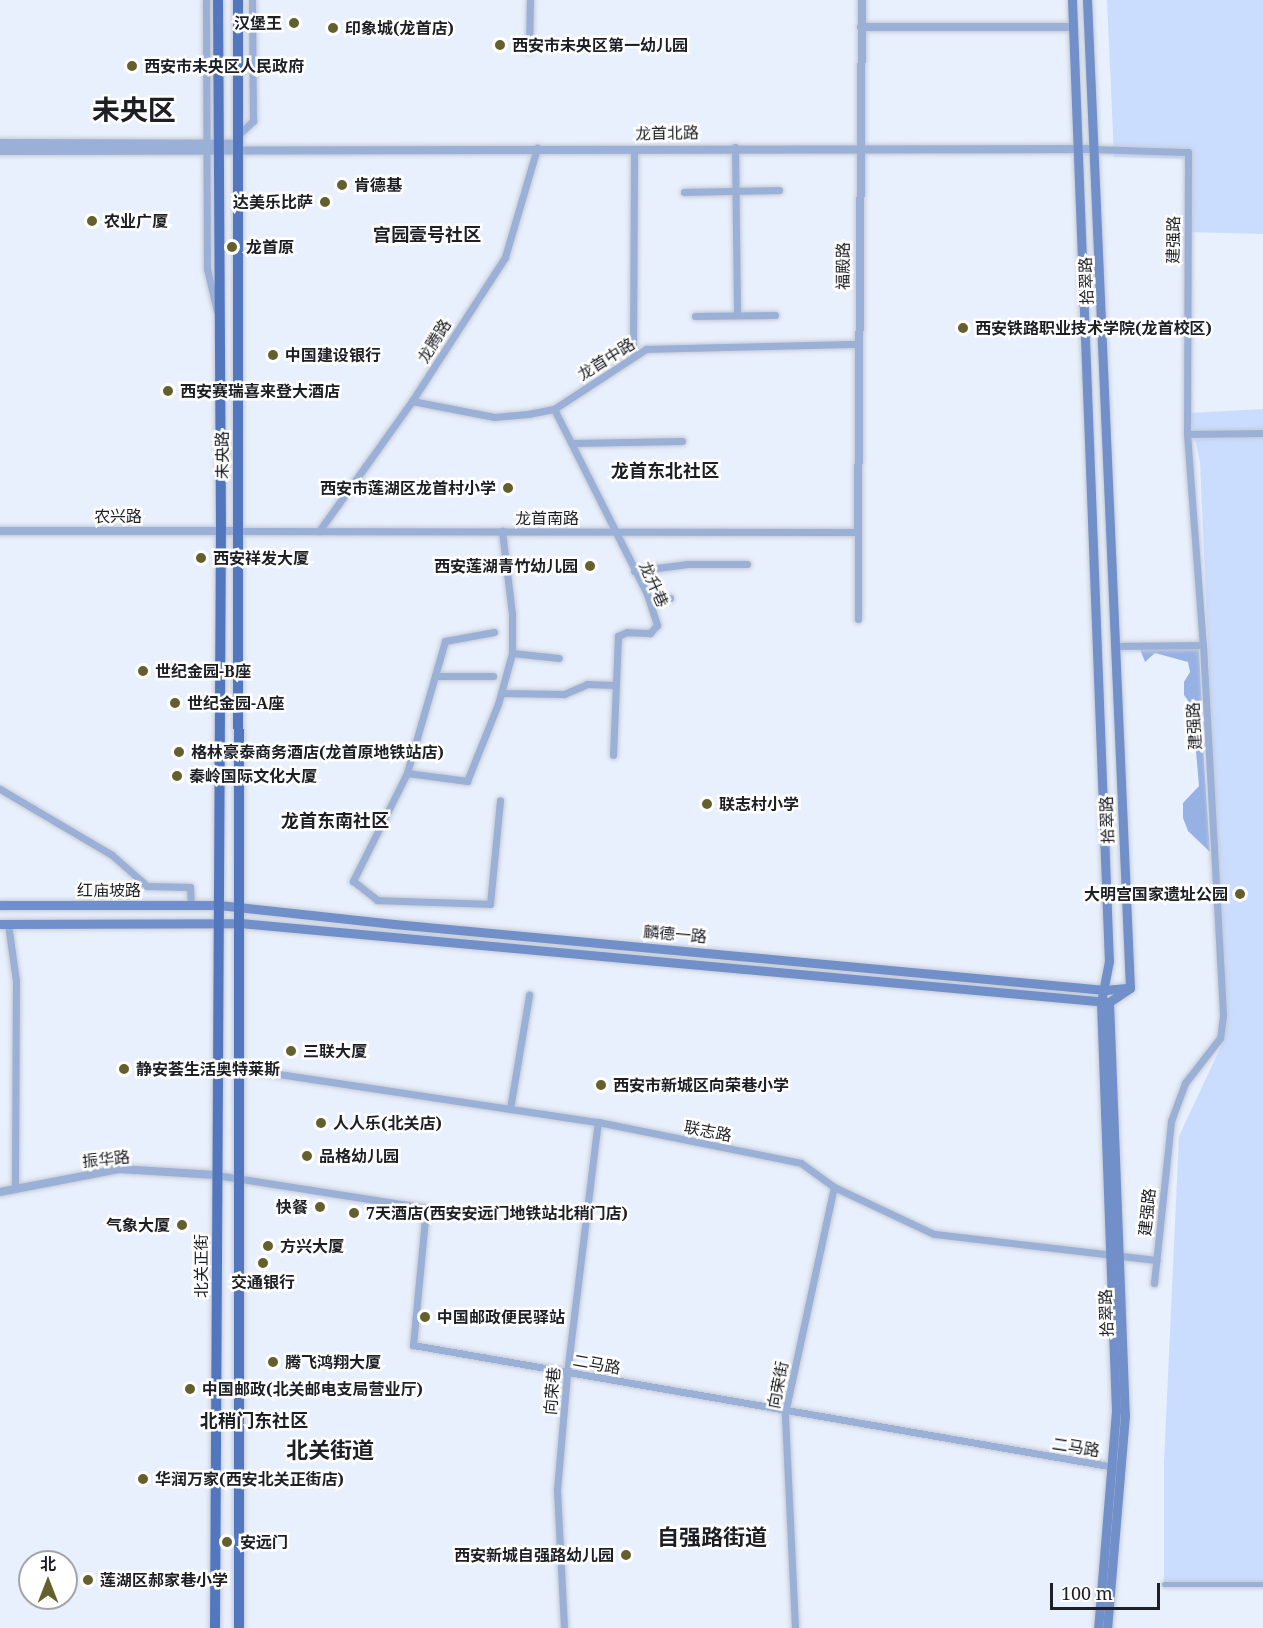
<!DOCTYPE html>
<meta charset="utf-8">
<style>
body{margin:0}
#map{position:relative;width:1263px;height:1628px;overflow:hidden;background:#e9f0fd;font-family:"Noto Serif","Noto Sans SC",serif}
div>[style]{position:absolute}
.green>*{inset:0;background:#caddff}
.forest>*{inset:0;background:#96b1e3}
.roads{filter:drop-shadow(0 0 2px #c4cad6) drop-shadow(0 0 2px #c4cad6)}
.pedestrian>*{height:5px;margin:-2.5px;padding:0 2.5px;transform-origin:2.5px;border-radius:2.5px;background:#9ab0d7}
.minor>*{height:7px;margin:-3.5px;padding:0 3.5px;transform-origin:3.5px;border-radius:3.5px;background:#9ab0d7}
.tertiary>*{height:8px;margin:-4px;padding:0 4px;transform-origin:4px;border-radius:4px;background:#9ab0d7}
.secondary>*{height:9px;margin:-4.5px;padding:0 4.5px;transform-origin:4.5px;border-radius:4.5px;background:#718fc9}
.primary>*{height:10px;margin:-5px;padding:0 5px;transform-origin:5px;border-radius:5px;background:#5377be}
.dots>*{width:16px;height:16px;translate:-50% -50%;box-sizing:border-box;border:3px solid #fff;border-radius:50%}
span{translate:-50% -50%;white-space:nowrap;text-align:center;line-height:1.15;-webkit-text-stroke:5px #fff;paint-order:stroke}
.poi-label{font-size:16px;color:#1d1f24;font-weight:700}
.right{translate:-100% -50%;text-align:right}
.left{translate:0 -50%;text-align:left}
.street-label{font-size:16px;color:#1d1f24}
.neighbourhood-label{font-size:18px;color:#1d1f24;font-weight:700}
.district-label{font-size:22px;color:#1d1f24;font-weight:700}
.town-label{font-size:28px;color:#1d1f24;font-weight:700}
.north{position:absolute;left:18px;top:1550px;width:60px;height:60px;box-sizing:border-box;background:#fff;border:2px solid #a5a5a7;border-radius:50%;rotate:0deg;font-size:16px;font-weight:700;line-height:24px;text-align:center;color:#1d1f24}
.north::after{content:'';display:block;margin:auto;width:21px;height:27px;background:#63602d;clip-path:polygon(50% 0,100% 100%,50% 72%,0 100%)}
.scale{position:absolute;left:1050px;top:1583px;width:110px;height:27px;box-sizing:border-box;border:3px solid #1d1f24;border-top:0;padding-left:8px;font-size:18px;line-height:21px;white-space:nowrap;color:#1d1f24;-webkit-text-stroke:4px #fff;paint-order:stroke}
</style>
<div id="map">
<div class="green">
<div style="clip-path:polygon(1107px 0,1263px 0,1263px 234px,1187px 232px,1189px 159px,1114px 157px)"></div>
<div style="clip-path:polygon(1263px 409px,1263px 1584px,1164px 1584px,1164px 1462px,1179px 1136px,1225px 1038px,1200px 462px,1189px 413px)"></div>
</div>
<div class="forest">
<div style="clip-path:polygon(1199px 647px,1202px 710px,1196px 712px,1184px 695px,1184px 682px,1190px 672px,1188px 662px,1155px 653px,1145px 662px,1140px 649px)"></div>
<div style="clip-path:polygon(1201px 716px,1210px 852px,1188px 831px,1183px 818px,1183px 803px,1199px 786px,1196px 751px,1186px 731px)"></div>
</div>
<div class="roads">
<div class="pedestrian">
<div style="left:1164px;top:1584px;width:99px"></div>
</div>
<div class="minor">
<div style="left:206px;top:0;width:269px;rotate:89.8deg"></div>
<div style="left:207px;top:269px;width:43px;rotate:76.6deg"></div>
<div style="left:529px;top:50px;width:50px;rotate:-88.9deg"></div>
<div style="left:238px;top:135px;width:21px;rotate:-43deg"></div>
<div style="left:253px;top:121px;width:121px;rotate:-90.5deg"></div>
<div style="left:735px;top:147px;width:168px;rotate:89.3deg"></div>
<div style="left:1096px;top:149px;width:92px;rotate:1.9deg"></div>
<div style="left:1188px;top:152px;width:282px;rotate:90.2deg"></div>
<div style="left:1187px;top:434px;width:212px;rotate:85.7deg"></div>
<div style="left:1203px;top:645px;width:371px;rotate:86.9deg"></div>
<div style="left:1223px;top:1015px;width:23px;rotate:97deg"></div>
<div style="left:1220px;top:1038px;width:57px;rotate:127.9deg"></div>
<div style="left:1185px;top:1083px;width:40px;rotate:110.2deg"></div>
<div style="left:1171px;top:1121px;width:163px;rotate:96deg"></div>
<div style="left:684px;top:192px;width:95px;rotate:-1.2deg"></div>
<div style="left:695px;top:316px;width:80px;rotate:-0.7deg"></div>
<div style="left:633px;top:354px;width:205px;rotate:-89.7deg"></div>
<div style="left:412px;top:401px;width:84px;rotate:11deg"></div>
<div style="left:494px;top:417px;width:34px;rotate:-5deg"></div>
<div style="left:528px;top:414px;width:26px;rotate:-11deg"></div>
<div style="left:554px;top:409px;width:110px;rotate:-33.1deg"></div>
<div style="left:646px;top:349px;width:212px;rotate:-1.4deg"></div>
<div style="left:554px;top:409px;width:207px;rotate:63.3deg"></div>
<div style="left:647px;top:594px;width:33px;rotate:72deg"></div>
<div style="left:657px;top:625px;width:11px;rotate:131deg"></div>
<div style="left:650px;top:633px;width:23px;rotate:-178deg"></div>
<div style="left:627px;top:632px;width:10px;rotate:156deg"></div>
<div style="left:618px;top:636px;width:119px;rotate:92.4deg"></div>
<div style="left:1187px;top:434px;width:76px;rotate:-0.8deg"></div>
<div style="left:572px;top:443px;width:110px;rotate:-1deg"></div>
<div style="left:237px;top:531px;width:621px;rotate:0.09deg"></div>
<div style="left:858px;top:532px;width:87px;rotate:90deg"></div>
<div style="left:319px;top:531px;width:160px;rotate:-54.4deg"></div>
<div style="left:412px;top:401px;width:171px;rotate:-57.1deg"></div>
<div style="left:505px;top:257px;width:114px;rotate:-73.6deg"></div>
<div style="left:634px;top:571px;width:54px;rotate:-7.4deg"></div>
<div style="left:688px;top:564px;width:59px"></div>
<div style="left:649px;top:599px;width:21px;rotate:-3deg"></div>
<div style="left:494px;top:632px;width:50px;rotate:169.6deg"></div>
<div style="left:445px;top:641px;width:137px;rotate:106.1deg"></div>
<div style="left:407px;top:773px;width:121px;rotate:116.6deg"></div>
<div style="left:353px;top:881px;width:31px;rotate:38deg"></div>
<div style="left:377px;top:900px;width:113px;rotate:2deg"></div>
<div style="left:490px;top:904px;width:104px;rotate:-84.5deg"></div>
<div style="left:1114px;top:646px;width:89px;rotate:-0.6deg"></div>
<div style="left:512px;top:653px;width:47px;rotate:6.1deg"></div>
<div style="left:435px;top:676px;width:58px"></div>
<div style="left:502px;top:693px;width:62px;rotate:0.9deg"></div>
<div style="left:564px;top:694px;width:25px;rotate:-23deg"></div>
<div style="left:587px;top:684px;width:28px;rotate:2deg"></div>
<div style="left:407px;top:773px;width:61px;rotate:7.6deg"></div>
<div style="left:467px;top:781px;width:83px;rotate:-68.1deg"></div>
<div style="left:498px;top:704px;width:53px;rotate:-74.6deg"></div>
<div style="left:512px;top:653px;width:39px;rotate:-90deg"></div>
<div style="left:512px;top:614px;width:84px;rotate:-96.9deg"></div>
<div style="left:0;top:789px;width:130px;rotate:30.5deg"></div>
<div style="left:112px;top:855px;width:47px;rotate:41.5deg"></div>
<div style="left:147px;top:886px;width:43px;rotate:1.3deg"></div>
<div style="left:190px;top:887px;width:18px;rotate:87deg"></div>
<div style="left:8px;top:924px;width:58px;rotate:82deg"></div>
<div style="left:16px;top:981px;width:207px;rotate:90.3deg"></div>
<div style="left:239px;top:1068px;width:363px;rotate:8.6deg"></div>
<div style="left:598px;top:1122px;width:207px;rotate:11.4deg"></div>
<div style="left:801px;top:1163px;width:41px;rotate:36deg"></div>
<div style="left:834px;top:1187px;width:110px;rotate:25.2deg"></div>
<div style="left:934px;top:1234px;width:224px;rotate:6.7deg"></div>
<div style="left:510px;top:1109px;width:116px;rotate:-80.5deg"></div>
<div style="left:216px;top:1175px;width:213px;rotate:8.9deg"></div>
<div style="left:426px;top:1208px;width:138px;rotate:95.4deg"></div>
<div style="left:413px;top:1345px;width:712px;rotate:9.87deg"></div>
<div style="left:564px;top:1628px;width:138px;rotate:-92.9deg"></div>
<div style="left:557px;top:1490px;width:117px;rotate:-85.1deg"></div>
<div style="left:567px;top:1373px;width:253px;rotate:-83deg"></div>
<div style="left:795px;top:1628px;width:215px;rotate:-92.7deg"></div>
<div style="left:785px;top:1413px;width:231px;rotate:-77.8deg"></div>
</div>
<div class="tertiary">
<div style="left:861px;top:27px;width:212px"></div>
<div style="left:0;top:143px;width:237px;rotate:0.2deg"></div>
<div style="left:0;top:151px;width:1096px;rotate:-0.1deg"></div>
<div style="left:0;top:531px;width:237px"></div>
<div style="left:858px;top:532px;width:532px;rotate:-89.57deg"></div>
<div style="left:0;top:1192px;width:121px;rotate:-10.9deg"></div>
<div style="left:119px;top:1169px;width:97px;rotate:3.5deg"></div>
</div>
<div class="secondary">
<div style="left:1072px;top:0;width:962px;rotate:87.8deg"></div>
<div style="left:1109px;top:961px;width:42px;rotate:101deg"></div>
<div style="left:1101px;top:1002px;width:409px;rotate:87.9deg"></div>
<div style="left:1116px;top:1411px;width:218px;rotate:94.7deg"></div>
<div style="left:1087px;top:0;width:989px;rotate:87.51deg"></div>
<div style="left:1130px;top:988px;width:25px;rotate:146deg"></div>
<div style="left:1109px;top:1002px;width:413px;rotate:87.8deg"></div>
<div style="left:1125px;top:1415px;width:214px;rotate:94.8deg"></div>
<div style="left:0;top:905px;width:219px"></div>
<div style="left:219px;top:905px;width:176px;rotate:6.2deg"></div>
<div style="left:394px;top:924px;width:714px;rotate:5.3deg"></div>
<div style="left:1105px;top:990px;width:22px;rotate:-5deg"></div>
<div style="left:0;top:924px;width:240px;rotate:-0.2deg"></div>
<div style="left:240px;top:923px;width:871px;rotate:5.21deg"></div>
</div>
<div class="primary">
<div style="left:238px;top:0;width:1628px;rotate:89.96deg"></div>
<div style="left:215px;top:1628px;width:1097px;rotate:-89.69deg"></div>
<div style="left:221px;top:531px;width:531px;rotate:-90.32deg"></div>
</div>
</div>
<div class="dots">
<div style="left:294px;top:23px;background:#63602d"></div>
<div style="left:333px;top:28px;background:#63602d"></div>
<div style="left:500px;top:45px;background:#63602d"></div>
<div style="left:132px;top:66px;background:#63602d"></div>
<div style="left:342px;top:185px;background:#63602d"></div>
<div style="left:325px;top:202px;background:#63602d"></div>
<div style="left:92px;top:221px;background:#63602d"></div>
<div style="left:232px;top:247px;background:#63602d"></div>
<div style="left:963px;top:328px;background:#63602d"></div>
<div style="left:273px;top:355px;background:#63602d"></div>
<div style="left:168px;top:391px;background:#63602d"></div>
<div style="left:508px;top:488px;background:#63602d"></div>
<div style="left:201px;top:558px;background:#63602d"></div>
<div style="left:590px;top:566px;background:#63602d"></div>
<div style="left:143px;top:671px;background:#63602d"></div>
<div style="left:175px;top:703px;background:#63602d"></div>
<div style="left:179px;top:752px;background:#63602d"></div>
<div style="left:177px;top:776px;background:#63602d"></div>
<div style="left:707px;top:804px;background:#63602d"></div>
<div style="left:1240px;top:894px;background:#63602d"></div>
<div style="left:291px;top:1051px;background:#63602d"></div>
<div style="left:124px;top:1069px;background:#63602d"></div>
<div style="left:601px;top:1085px;background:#63602d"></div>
<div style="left:321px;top:1123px;background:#63602d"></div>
<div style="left:307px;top:1156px;background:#63602d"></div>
<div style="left:320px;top:1207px;background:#63602d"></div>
<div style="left:354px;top:1213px;background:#63602d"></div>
<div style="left:182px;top:1225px;background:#63602d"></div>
<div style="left:268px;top:1246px;background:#63602d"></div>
<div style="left:263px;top:1263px;background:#63602d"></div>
<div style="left:425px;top:1317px;background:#63602d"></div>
<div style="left:273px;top:1362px;background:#63602d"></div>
<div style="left:190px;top:1389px;background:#63602d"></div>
<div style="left:143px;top:1479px;background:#63602d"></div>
<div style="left:227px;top:1542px;background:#63602d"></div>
<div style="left:626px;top:1555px;background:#63602d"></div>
<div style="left:88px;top:1580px;background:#63602d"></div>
</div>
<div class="poi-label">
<span class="right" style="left:282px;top:23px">汉堡王</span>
<span class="left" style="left:345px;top:28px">印象城(龙首店)</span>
<span class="left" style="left:512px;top:45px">西安市未央区第一幼儿园</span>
<span class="left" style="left:144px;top:66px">西安市未央区人民政府</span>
<span class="left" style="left:354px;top:185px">肯德基</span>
<span class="right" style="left:313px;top:202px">达美乐比萨</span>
<span class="left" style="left:104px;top:221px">农业广厦</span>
<span class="left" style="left:246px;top:247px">龙首原</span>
<span class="left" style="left:975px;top:328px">西安铁路职业技术学院(龙首校区)</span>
<span class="left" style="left:285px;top:355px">中国建设银行</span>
<span class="left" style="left:180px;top:391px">西安赛瑞喜来登大酒店</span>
<span class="right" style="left:496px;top:488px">西安市莲湖区龙首村小学</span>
<span class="left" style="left:213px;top:558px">西安祥发大厦</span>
<span class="right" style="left:578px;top:566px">西安莲湖青竹幼儿园</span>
<span class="left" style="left:155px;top:671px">世纪金园-B座</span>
<span class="left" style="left:187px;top:703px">世纪金园-A座</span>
<span class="left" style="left:191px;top:752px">格林豪泰商务酒店(龙首原地铁站店)</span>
<span class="left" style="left:189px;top:776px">秦岭国际文化大厦</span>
<span class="left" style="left:719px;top:804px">联志村小学</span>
<span class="right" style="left:1228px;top:894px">大明宫国家遗址公园</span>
<span class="left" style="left:303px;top:1051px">三联大厦</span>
<span class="left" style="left:136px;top:1069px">静安荟生活奥特莱斯</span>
<span class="left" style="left:613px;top:1085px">西安市新城区向荣巷小学</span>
<span class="left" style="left:333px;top:1123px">人人乐(北关店)</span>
<span class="left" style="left:319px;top:1156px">品格幼儿园</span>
<span class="right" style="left:308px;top:1207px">快餐</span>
<span class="left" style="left:366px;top:1213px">7天酒店(西安安远门地铁站北稍门店)</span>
<span class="right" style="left:170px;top:1225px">气象大厦</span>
<span class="left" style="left:280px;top:1246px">方兴大厦</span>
<span style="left:263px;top:1282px">交通银行</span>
<span class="left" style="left:437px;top:1317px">中国邮政便民驿站</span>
<span class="left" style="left:285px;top:1362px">腾飞鸿翔大厦</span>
<span class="left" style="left:202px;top:1389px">中国邮政(北关邮电支局营业厅)</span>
<span class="left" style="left:155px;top:1479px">华润万家(西安北关正街店)</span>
<span class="left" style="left:240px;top:1542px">安远门</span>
<span class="right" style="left:614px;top:1555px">西安新城自强路幼儿园</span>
<span class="left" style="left:100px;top:1580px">莲湖区郝家巷小学</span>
</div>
<div class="street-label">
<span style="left:667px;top:133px;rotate:-1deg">龙首北路</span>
<span style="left:1173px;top:240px;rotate:-89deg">建强路</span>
<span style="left:843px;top:266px;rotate:-90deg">福殿路</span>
<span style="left:1086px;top:281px;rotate:-92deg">拾翠路</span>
<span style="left:434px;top:341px;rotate:-58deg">龙腾路</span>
<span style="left:606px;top:359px;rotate:-32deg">龙首中路</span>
<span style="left:222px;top:455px;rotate:-90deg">未央路</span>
<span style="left:118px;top:516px">农兴路</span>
<span style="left:547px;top:518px">龙首南路</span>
<span style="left:654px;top:584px;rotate:66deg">龙升巷</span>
<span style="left:1194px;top:726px;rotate:-93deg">建强路</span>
<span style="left:1107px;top:820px;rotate:-92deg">拾翠路</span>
<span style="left:109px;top:890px">红庙坡路</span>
<span style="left:675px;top:934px;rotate:5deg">麟德一路</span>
<span style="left:708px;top:1131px;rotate:11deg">联志路</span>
<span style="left:106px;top:1159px;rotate:-6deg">振华路</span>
<span style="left:1147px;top:1212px;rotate:-84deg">建强路</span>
<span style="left:201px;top:1266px;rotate:-90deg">北关正街</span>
<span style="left:1106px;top:1313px;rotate:-92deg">拾翠路</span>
<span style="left:597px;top:1364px;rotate:10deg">二马路</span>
<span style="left:778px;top:1385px;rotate:-79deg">向荣街</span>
<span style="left:552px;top:1391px;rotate:-85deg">向荣巷</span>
<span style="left:1076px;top:1447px;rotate:9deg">二马路</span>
</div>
<div class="neighbourhood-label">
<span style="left:427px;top:234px">宫园壹号社区</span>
<span style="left:665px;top:470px">龙首东北社区</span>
<span style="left:335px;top:820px">龙首东南社区</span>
<span style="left:254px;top:1420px">北稍门东社区</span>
</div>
<div class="district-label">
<span style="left:330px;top:1450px">北关街道</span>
<span style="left:712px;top:1537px">自强路街道</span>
</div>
<div class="town-label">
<span style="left:134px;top:109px">未央区</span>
</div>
<div class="north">北</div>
<div class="scale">100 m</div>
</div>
